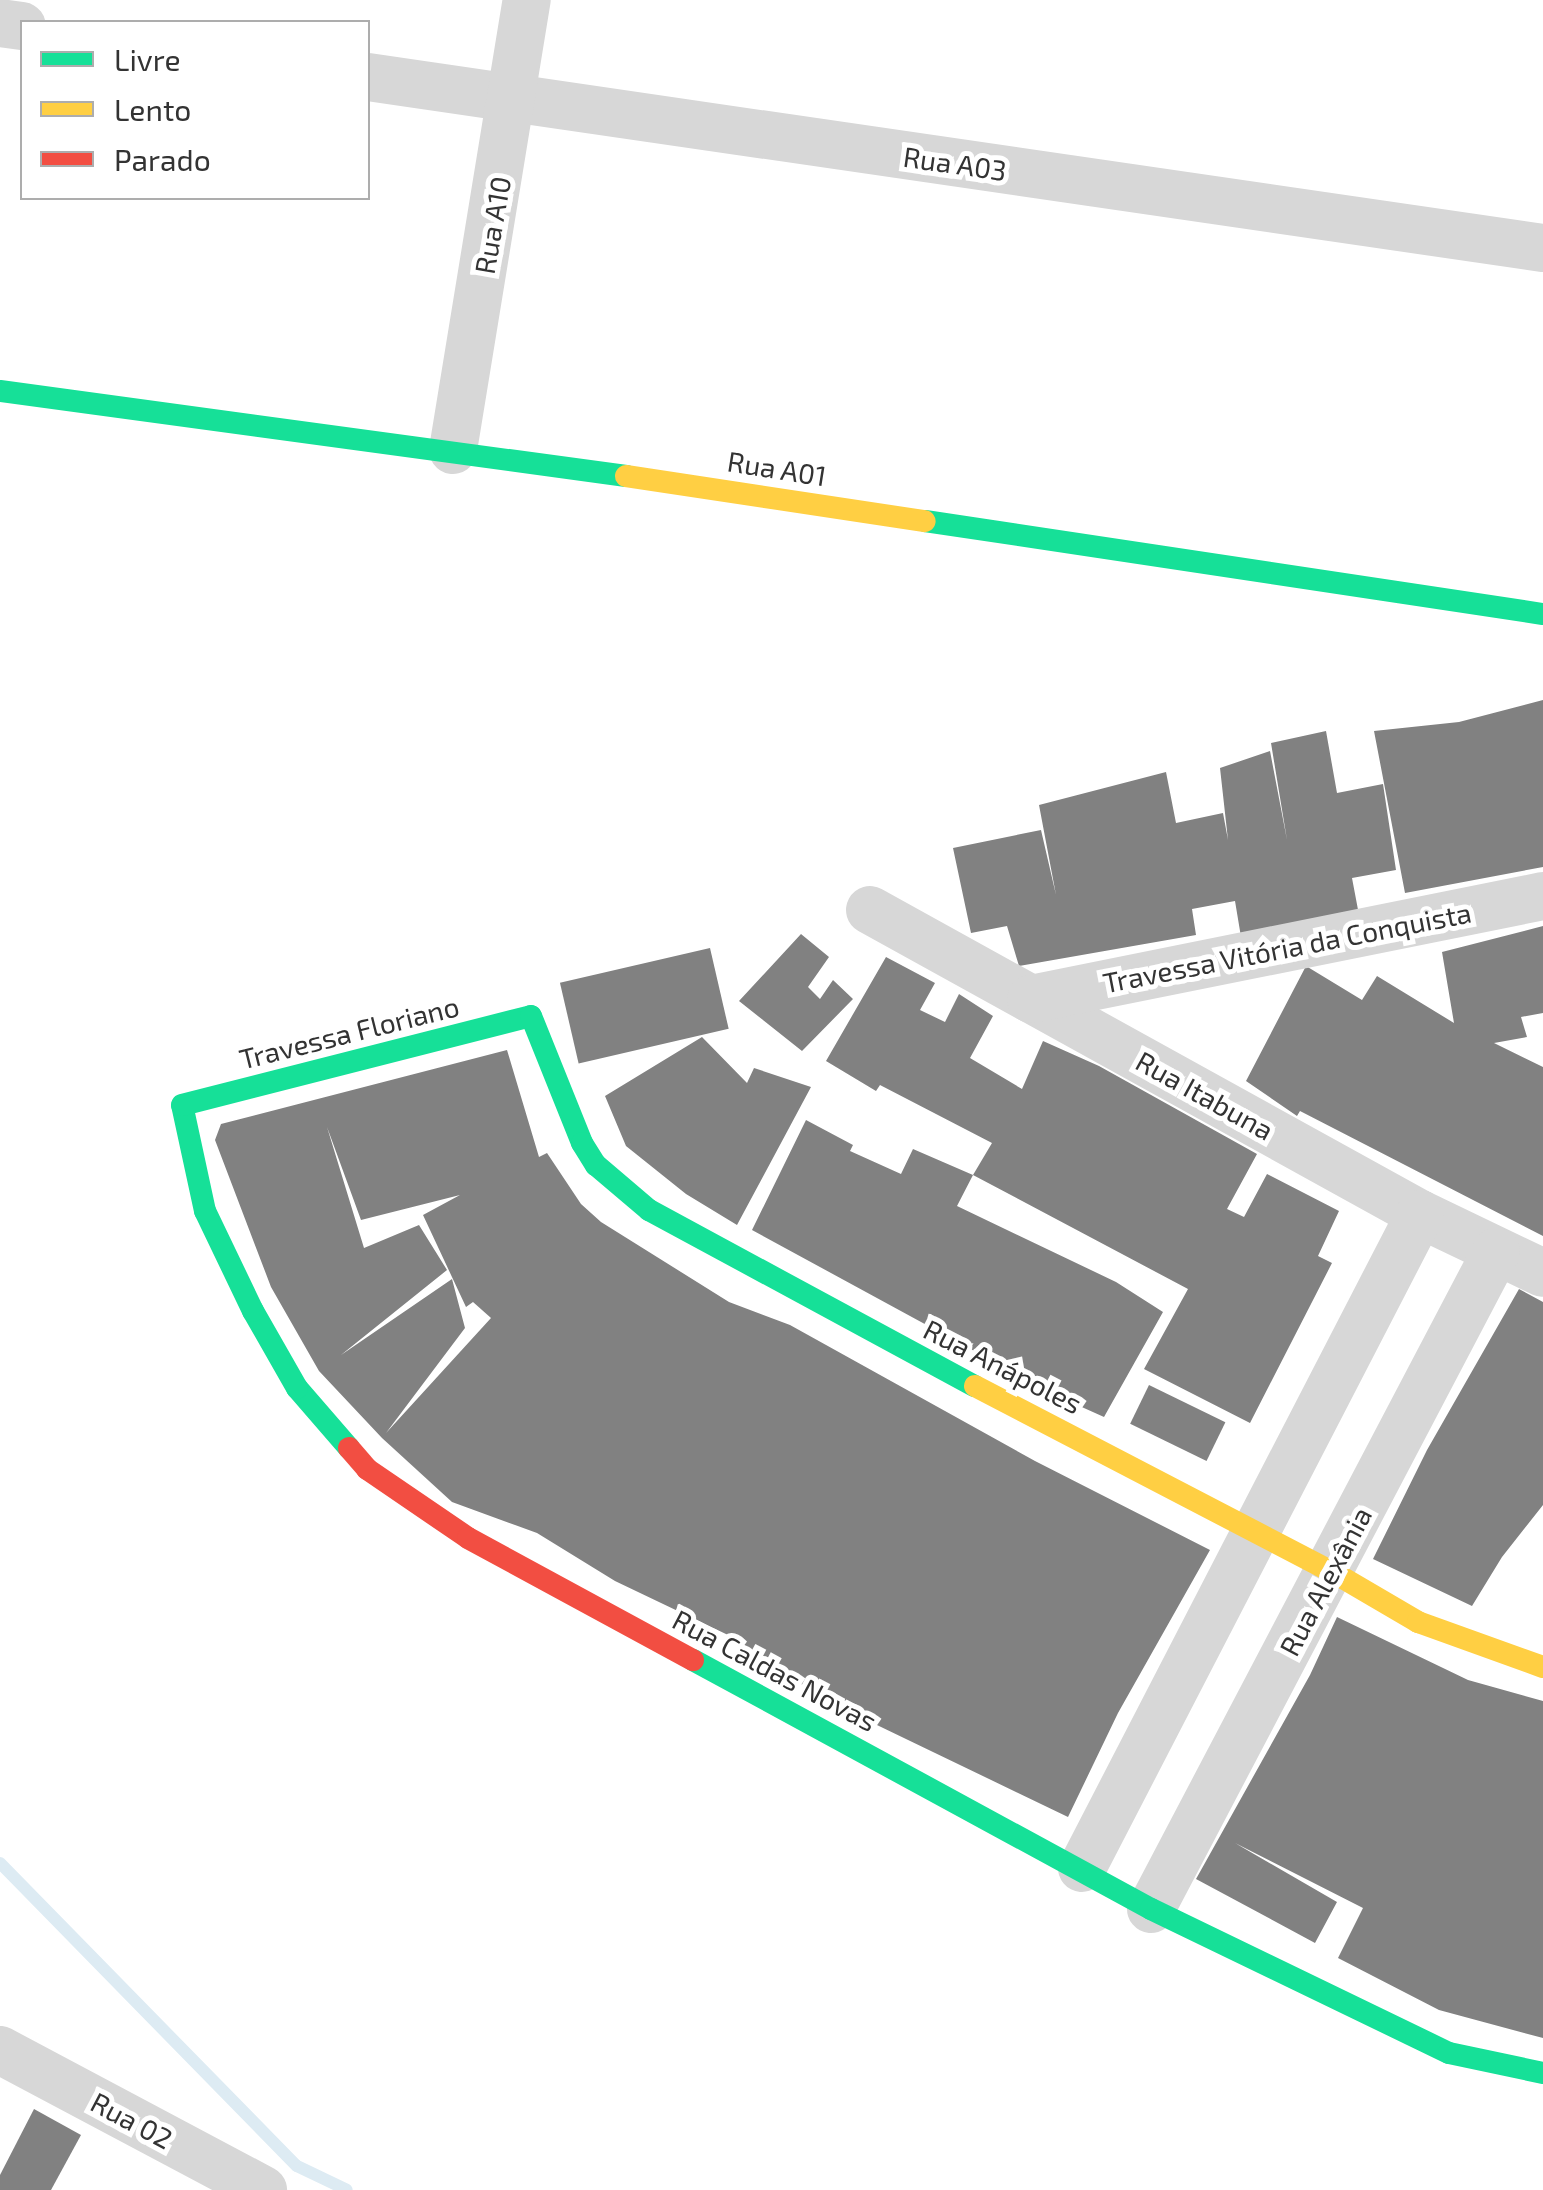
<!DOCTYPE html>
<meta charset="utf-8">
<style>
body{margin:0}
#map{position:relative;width:1543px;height:2190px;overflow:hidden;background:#fff;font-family:"Exo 2",sans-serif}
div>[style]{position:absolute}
.stream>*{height:12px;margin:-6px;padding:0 6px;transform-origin:6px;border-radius:6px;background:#ddebf3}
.building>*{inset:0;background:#818181;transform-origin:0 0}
.street>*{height:48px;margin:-24px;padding:0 24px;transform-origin:24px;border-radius:24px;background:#d7d7d7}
.fast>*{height:22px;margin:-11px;padding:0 11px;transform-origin:11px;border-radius:11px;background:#16e098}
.slow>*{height:22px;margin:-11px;padding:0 11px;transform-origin:11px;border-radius:11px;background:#ffcf43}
.jam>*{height:22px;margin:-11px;padding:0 11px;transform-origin:11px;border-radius:11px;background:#f24e42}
span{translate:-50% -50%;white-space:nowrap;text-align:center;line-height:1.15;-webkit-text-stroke:10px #fff;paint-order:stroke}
.street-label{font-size:28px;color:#333}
.legend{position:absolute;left:20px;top:20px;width:350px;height:180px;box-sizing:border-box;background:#fff;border:2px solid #adadad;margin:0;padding:12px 18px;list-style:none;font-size:30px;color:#333}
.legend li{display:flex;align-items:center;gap:20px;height:50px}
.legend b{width:50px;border:2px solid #adadad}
</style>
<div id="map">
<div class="stream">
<div style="left:0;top:1863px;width:424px;rotate:45.6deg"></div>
<div style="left:297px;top:2166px;width:55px;rotate:25.6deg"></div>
</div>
<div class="building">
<div style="clip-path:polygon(1543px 700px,1543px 867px,1405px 893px,1374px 731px,1459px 722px)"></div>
<div style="clip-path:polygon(1326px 731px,1337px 793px,1383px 784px,1396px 870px,1352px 878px,1359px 915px,1241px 937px,1235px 901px,1192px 909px,1196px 935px,1019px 966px,1007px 926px,971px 933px,953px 848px,1041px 830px,1056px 895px,1039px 805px,1166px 772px,1176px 823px,1223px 813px,1228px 840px,1220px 768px,1270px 751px,1287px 840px,1271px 743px)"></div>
<div style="clip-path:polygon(1543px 926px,1543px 1013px,1521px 1017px,1527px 1037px,1494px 1043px,1543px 1067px,1543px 1236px,1300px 1111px,1297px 1116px,1246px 1081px,1306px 966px,1362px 1000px,1377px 976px,1454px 1023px,1442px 952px)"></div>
<div style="clip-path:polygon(801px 934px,829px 957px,808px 987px,820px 999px,833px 980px,853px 999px,802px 1051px,739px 1001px)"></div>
<div style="left:710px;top:948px;width:83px;height:154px;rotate:77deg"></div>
<div style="clip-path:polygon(886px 957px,935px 983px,920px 1010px,945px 1022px,959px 994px,993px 1016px,970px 1058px,1022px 1089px,1043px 1041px,1099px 1066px,1257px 1154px,1227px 1209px,1244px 1217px,1267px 1174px,1339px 1211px,1318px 1256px,1332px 1263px,1250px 1423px,1144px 1369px,1188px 1289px,973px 1175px,992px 1143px,880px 1085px,876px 1091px,826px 1061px)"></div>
<div style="clip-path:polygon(702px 1037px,747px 1083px,754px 1068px,811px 1087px,737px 1225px,686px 1194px,626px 1146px,605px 1096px)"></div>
<div style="clip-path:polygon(evenodd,507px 1050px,539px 1157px,547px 1153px,581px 1204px,601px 1222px,729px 1302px,790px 1325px,1035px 1461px,1210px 1550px,1118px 1713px,1068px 1817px,825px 1700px,728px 1635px,615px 1581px,537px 1533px,452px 1502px,382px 1438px,319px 1371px,271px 1287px,215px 1140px,221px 1124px,507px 1050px,327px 1127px,361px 1220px,460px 1195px,423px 1215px,466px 1307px,473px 1302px,491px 1318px,386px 1433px,465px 1328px,452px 1279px,341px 1355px,447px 1270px,419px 1225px,364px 1248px,327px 1127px)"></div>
<div style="clip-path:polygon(806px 1120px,853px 1145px,850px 1151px,901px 1174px,913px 1149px,973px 1175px,957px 1206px,1116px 1282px,1163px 1312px,1104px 1417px,1055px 1395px,752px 1230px)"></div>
<div style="clip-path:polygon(1519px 1289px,1543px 1302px,1543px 1505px,1502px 1557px,1472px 1606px,1373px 1559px,1427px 1450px)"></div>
<div style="left:1149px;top:1385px;width:85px;height:43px;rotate:26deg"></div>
<div style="clip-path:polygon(1337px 1617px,1468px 1680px,1543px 1701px,1543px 2038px,1439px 2010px,1338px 1958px,1363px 1908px,1235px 1843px,1337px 1902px,1315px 1943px,1196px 1879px,1310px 1675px)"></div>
<div style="clip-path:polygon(34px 2109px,81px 2135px,51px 2190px,0 2190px,0 2175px)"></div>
</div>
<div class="street">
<div style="left:0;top:23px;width:22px;rotate:8deg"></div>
<div style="left:368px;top:77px;width:1187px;rotate:8.28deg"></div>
<div style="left:453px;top:450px;width:456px;rotate:-80.7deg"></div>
<div style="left:870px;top:910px;width:628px;rotate:28.93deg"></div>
<div style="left:1420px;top:1214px;width:136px;rotate:25.6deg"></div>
<div style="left:1031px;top:999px;width:522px;rotate:-11.37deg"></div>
<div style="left:1082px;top:1868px;width:736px;rotate:-62.67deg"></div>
<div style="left:1151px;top:1909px;width:742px;rotate:-62.3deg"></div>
<div style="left:0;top:2050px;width:298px;rotate:28deg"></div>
</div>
<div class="fast">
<div style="left:0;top:391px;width:632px;rotate:7.73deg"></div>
<div style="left:925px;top:521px;width:625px;rotate:8.56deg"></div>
<div style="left:349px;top:1448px;width:79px;rotate:-130.9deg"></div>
<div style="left:297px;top:1388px;width:89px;rotate:-119.7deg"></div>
<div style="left:253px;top:1311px;width:111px;rotate:-115.6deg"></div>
<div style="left:205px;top:1211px;width:108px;rotate:-102.2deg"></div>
<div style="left:182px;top:1105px;width:360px;rotate:-14.3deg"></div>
<div style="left:531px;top:1016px;width:137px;rotate:68.1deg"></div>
<div style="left:582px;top:1143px;width:26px;rotate:58deg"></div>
<div style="left:596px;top:1165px;width:70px;rotate:40.3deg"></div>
<div style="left:649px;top:1210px;width:370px;rotate:28.4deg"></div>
<div style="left:693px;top:1660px;width:521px;rotate:28.53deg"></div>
<div style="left:1151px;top:1909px;width:331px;rotate:25.8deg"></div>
<div style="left:1449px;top:2053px;width:96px;rotate:12deg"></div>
</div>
<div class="slow">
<div style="left:626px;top:476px;width:302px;rotate:8.6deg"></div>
<div style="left:975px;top:1386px;width:401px;rotate:27.5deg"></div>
<div style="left:1331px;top:1571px;width:101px;rotate:30.4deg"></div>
<div style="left:1418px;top:1622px;width:133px;rotate:19.8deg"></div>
</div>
<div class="jam">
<div style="left:349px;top:1448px;width:28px;rotate:49deg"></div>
<div style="left:367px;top:1469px;width:122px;rotate:34.3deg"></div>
<div style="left:468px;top:1538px;width:256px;rotate:28.5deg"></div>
</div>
<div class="street-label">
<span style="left:955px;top:163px;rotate:8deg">Rua A03</span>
<span style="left:492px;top:225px;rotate:-80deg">Rua A10</span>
<span style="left:777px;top:468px;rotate:9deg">Rua A01</span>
<span style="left:1287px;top:947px;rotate:-11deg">Travessa Vitória da Conquista</span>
<span style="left:349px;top:1032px;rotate:-14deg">Travessa Floriano</span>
<span style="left:1205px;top:1095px;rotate:29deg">Rua Itabuna</span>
<span style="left:1003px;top:1366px;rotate:27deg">Rua Anápoles</span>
<span style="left:1325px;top:1581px;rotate:-62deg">Rua Alexânia</span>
<span style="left:775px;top:1670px;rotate:28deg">Rua Caldas Novas</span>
<span style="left:132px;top:2120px;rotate:28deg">Rua 02</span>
</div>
<ul class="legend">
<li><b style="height:12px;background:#16e098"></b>Livre</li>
<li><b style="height:12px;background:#ffcf43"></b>Lento</li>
<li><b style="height:12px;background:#f24e42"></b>Parado</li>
</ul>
</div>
